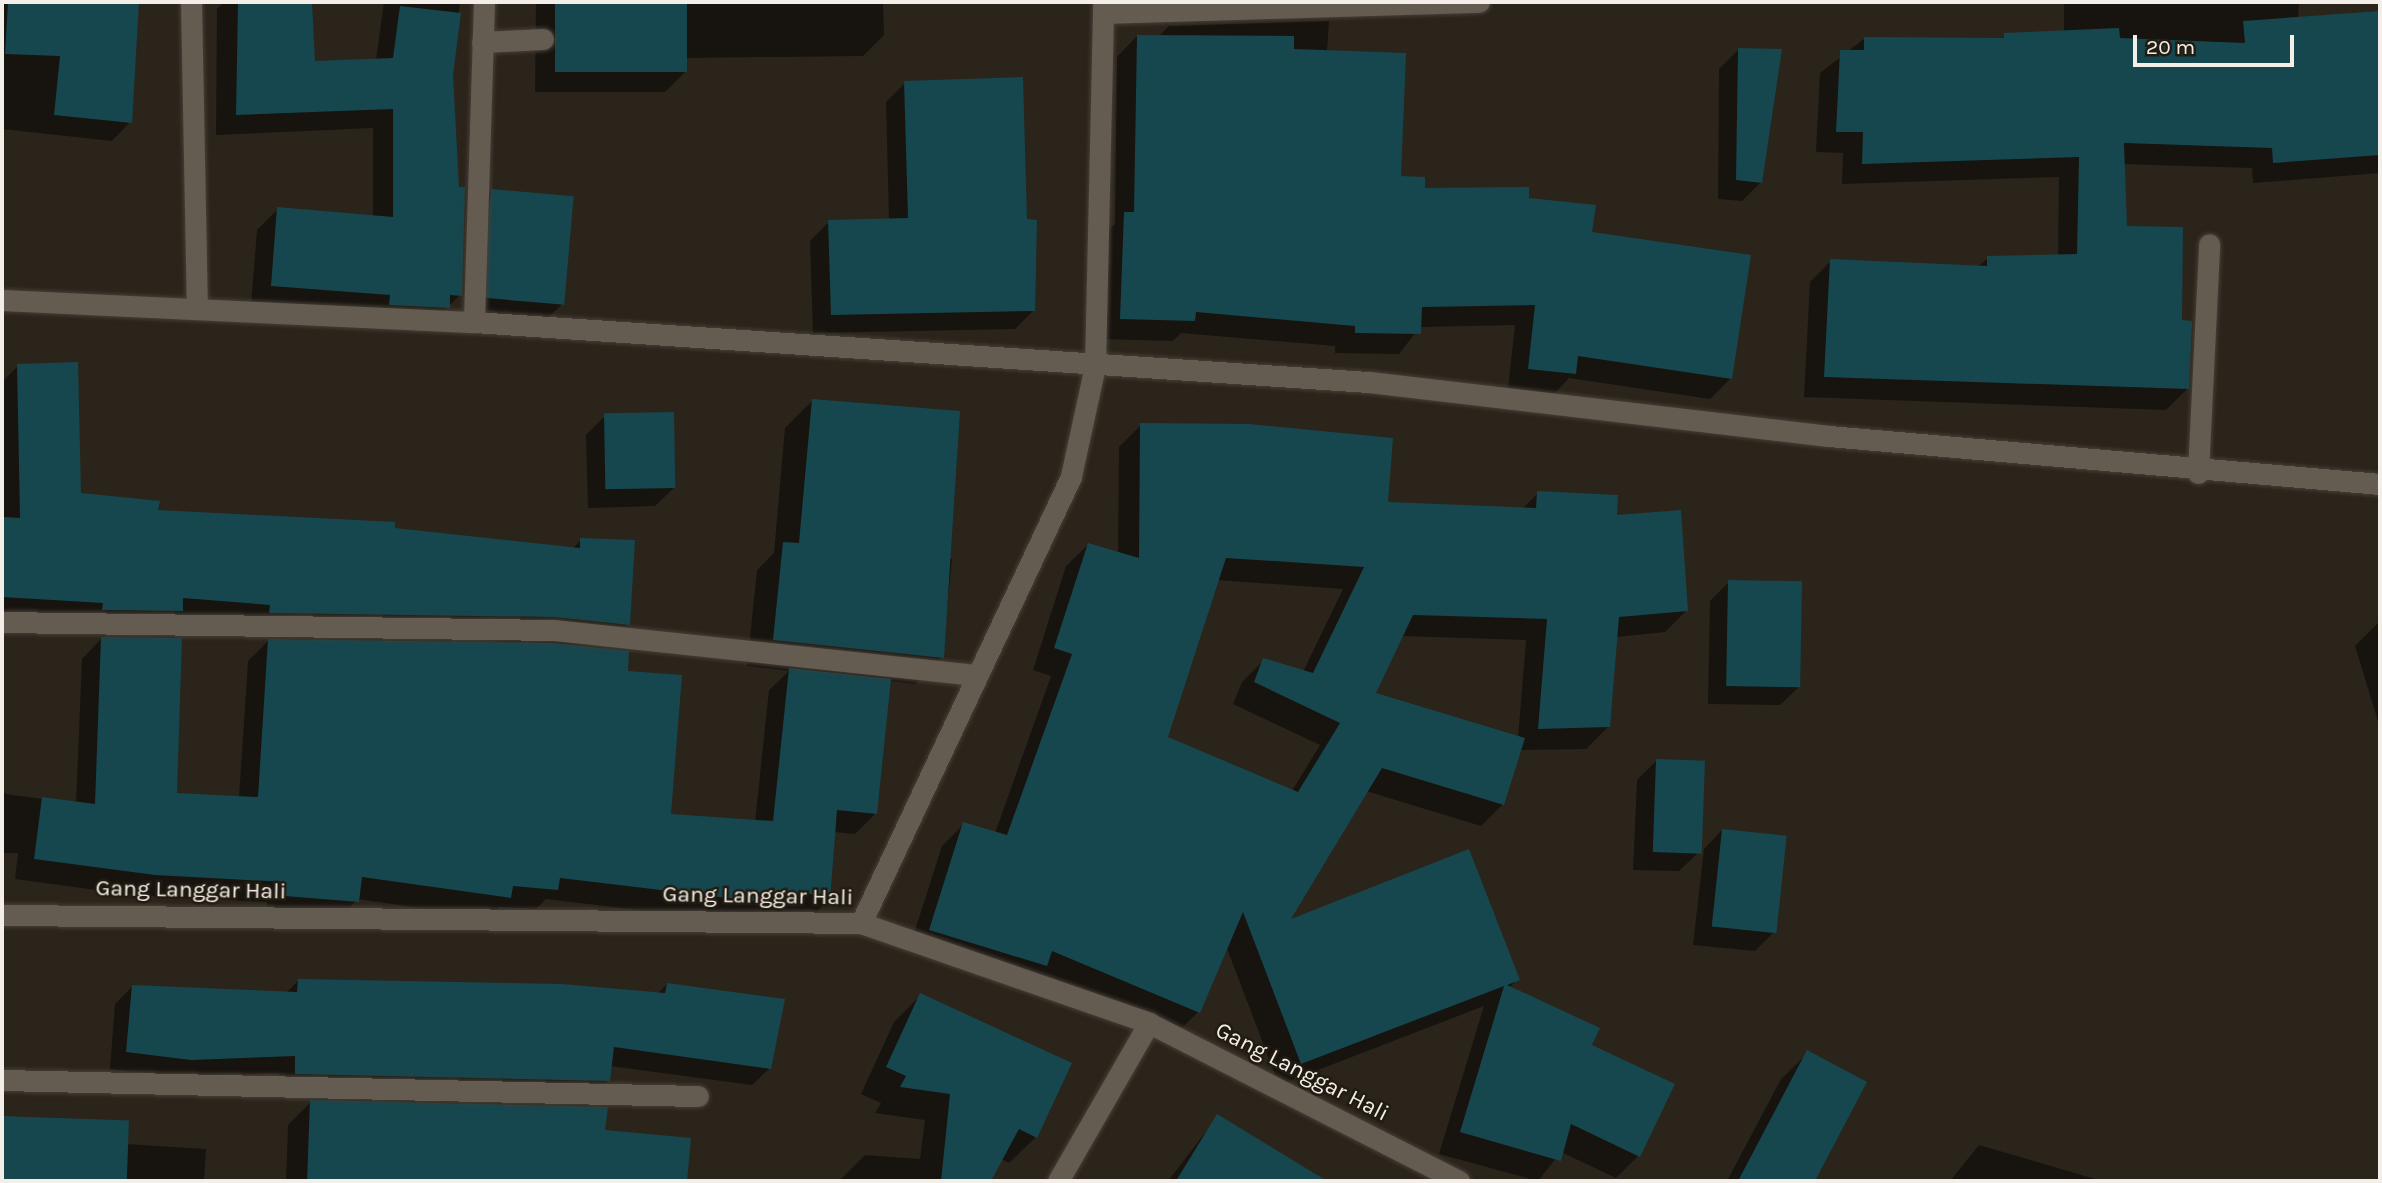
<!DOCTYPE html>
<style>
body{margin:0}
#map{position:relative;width:2382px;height:1183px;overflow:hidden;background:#2b241b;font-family:Karla,sans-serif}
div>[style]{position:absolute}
.shadow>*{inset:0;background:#0007}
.building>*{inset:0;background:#16474e;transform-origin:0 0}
.roads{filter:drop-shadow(0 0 2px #453f37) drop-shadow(0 0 2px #453f37)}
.minor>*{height:21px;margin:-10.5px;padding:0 10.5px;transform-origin:10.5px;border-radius:10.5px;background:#645c51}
span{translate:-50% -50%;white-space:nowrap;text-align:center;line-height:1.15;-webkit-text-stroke:5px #221b11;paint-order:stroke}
.street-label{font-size:23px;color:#f3efe8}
.frame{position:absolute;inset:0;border:4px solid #f3efe8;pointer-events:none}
.scale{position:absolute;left:2133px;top:35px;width:161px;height:32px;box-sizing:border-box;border:4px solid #f3efe8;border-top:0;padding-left:9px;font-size:21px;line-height:24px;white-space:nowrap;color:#f3efe8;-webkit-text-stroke:5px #221b11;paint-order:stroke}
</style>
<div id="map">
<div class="shadow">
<div style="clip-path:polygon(2px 2px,135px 2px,130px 122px,112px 141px,2px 129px)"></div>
<div style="clip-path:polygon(224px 2px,310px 2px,314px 63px,376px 60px,384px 2px,460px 2px,451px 75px,460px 295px,428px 327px,251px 306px,257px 230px,278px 209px,373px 217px,373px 128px,216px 135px,217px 9px)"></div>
<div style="clip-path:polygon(536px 2px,883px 2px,884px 35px,863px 56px,685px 58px,685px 72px,665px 92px,535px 92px)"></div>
<div style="clip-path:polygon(1641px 2px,1686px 2px,1641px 4px)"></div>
<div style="clip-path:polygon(2064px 2px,2299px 2px,2298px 18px,2380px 13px,2380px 173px,2253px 183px,2252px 168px,2123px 164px,2125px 228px,2180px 321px,2187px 389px,2166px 410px,1804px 397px,1810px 282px,1831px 261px,1978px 267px,1988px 258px,2058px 256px,2059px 177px,1842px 184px,1843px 153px,1816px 152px,1820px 73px,1865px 38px,2000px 40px,2064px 32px)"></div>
<div style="clip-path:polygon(1329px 21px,1327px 52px,1399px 178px,1423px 189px,1527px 200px,1590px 234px,1731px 378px,1710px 399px,1569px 378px,1554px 394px,1508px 389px,1515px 325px,1420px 327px,1399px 354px,1335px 353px,1335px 346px,1181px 333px,1173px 341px,1100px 339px,1104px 234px,1115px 224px,1117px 57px,1137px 36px,1159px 36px,1169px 26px)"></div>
<div style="clip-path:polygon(1738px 50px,1761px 182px,1742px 201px,1718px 199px,1719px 69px)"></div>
<div style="clip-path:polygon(905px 83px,1026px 221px,1034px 310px,1015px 329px,813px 333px,810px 241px,829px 222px,889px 220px,886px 102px)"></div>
<div style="clip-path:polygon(492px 191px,563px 303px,544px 322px,470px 316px,473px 210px)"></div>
<div style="clip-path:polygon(18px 366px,79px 495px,157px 512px,572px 549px,581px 540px,629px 624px,607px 646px,2px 620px,2px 382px)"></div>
<div style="clip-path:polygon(812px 401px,945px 558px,952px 559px,942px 657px,915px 684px,889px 681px,876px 813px,855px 834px,834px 832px,829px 899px,809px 920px,773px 926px,546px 899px,536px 909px,500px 907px,489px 918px,358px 899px,337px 921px,266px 915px,267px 902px,133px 895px,15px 879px,18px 853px,2px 853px,2px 780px,5px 794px,76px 803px,82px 659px,102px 638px,175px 794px,239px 797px,248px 661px,268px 641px,626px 673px,669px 816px,755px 822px,769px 690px,789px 671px,747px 666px,757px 570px,774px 553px,785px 428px)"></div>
<div style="clip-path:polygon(605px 416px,674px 488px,655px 506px,588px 508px,586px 435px)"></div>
<div style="clip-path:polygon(evenodd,1141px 425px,1387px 503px,1522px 509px,1538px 493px,1615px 517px,1687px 610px,1665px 632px,1616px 637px,1608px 727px,1586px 749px,1519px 750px,1503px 804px,1481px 826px,1366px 791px,1287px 922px,1518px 979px,1509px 988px,1590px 1045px,1638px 1156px,1616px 1178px,1561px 1152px,1538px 1181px,1439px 1154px,1484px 1006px,1279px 1085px,1226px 946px,1198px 1012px,1176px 1034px,908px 952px,942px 846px,964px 824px,995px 833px,1051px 676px,1033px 670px,1066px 566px,1088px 545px,1118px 554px,1119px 447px,1141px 425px,1217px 580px,1343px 589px,1303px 672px,1264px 660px,1242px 682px,1233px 704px,1320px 745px,1292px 791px,1166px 738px,1217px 580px,1141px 425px,1401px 636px,1526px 640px,1518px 738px,1373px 694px,1401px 636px)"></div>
<div style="clip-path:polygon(1729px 582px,1799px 687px,1780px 705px,1708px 704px,1710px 601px)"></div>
<div style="clip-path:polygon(2380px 621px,2380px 728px,2355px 646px)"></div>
<div style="clip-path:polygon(1656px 761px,1698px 853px,1679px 871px,1633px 870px,1637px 780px)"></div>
<div style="clip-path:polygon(1722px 830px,1774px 932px,1755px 951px,1693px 945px,1704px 849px)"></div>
<div style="clip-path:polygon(298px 981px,657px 994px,667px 984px,770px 1068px,752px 1085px,610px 1066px,609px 1080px,591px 1097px,278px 1090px,279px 1073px,173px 1076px,110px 1069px,115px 1004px,133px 986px,286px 993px)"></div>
<div style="clip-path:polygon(921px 995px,1036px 1137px,1009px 1163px,1001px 1159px,989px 1181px,839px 1181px,865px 1155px,920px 1159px,925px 1120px,875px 1113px,881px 1103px,861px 1094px,894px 1022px)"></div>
<div style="clip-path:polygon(1808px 1053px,1865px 1083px,1813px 1181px,1727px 1181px,1781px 1079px)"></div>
<div style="clip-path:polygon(311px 1102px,689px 1139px,685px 1181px,286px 1181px,288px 1125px)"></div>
<div style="clip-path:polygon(1218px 1116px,1324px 1181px,1168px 1181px)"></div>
<div style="clip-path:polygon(2px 1119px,128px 1121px,126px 1144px,206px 1149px,204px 1181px,2px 1181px)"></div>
<div style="clip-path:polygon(1979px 1145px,2102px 1181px,1950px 1181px)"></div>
</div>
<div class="building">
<div style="clip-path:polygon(8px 2px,139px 2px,132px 123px,54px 115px,60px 56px,5px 54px)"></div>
<div style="clip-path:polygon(238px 2px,312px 2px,315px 61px,393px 58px,400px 6px,461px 13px,453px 75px,459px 187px,465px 187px,462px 296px,450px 295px,450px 308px,389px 305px,390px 295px,271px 286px,277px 207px,393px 217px,393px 109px,236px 115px)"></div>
<div style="left:555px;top:2px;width:132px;height:70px"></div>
<div style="clip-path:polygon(2380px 11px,2380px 155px,2273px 163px,2272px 148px,2124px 143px,2127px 226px,2183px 227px,2182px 320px,2192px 321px,2189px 389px,1824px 377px,1830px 259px,1987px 266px,1987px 256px,2077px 254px,2079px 157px,1862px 164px,1863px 132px,1836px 132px,1840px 50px,1864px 50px,1864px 37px,2004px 38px,2004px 33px,2119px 28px,2120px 38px,2245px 43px,2243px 21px)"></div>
<div style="clip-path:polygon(1137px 35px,1294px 36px,1294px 49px,1406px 53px,1401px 176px,1425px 177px,1425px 188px,1529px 187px,1529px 198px,1596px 205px,1592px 232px,1751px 255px,1732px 379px,1578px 356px,1576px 374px,1528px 369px,1535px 305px,1422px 307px,1421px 334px,1355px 333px,1355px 326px,1196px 312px,1195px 321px,1120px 319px,1124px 212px,1134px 212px)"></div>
<div style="clip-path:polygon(1738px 48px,1782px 49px,1762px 183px,1736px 180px)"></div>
<div style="clip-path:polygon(1023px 77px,1027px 219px,1037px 220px,1035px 311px,831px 315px,828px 220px,908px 218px,904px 81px)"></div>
<div style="left:491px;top:189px;width:83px;height:109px;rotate:5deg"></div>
<div style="clip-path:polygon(78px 362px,81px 493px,160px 501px,158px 510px,395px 522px,395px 528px,580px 548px,580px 538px,635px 540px,630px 625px,554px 617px,269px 613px,270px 605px,183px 598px,183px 611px,102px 610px,103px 603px,2px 597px,3px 517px,20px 518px,17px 364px)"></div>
<div style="clip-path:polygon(812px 399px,960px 411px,944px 658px,773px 640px,783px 542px,799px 543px)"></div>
<div style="left:674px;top:412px;width:76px;height:70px;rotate:89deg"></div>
<div style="clip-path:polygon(evenodd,1140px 423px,1249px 424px,1393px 438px,1388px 502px,1536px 508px,1537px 491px,1618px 495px,1617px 515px,1681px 510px,1688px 611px,1619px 617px,1610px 727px,1538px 729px,1547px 619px,1413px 615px,1376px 693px,1525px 738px,1504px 805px,1382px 768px,1291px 919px,1469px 849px,1520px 980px,1507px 985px,1600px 1028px,1592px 1045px,1675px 1084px,1640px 1157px,1571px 1124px,1561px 1161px,1460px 1132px,1504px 986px,1301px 1064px,1243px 912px,1200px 1013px,1052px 951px,1047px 966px,929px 930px,963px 822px,1007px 835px,1072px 654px,1054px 648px,1088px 543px,1139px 558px,1140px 423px,1226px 558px,1364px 567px,1313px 673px,1263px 658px,1254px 682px,1340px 723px,1298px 792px,1168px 737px,1226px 558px)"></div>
<div style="left:1728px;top:580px;width:74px;height:106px;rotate:1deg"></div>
<div style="clip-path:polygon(101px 637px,182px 638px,177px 793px,258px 797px,268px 639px,553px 643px,629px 651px,628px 671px,682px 675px,671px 814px,773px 821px,789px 668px,891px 679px,877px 814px,837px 810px,830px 900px,801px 891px,795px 906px,560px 878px,558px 890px,513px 886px,511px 898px,362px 877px,359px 902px,285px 896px,286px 882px,155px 875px,34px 859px,42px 797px,95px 804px)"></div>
<div style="left:1656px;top:759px;width:49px;height:93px;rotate:2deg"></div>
<div style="left:1722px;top:829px;width:65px;height:98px;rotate:6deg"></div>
<div style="clip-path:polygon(298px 979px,562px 984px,665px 993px,667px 983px,785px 999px,771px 1069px,614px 1047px,610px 1081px,295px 1074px,295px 1056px,191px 1060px,126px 1052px,132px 985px,297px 992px)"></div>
<div style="clip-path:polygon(920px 993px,1072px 1063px,1037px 1138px,1019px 1129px,991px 1181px,941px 1181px,950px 1094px,900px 1087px,906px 1076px,886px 1067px)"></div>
<div style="clip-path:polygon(1807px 1050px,1867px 1082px,1815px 1181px,1738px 1181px)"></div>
<div style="clip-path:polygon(310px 1100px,608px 1107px,605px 1130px,691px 1138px,687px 1181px,307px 1181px)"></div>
<div style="clip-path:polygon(1217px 1114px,1327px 1181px,1176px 1181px)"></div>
<div style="left:2px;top:1116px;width:127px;height:65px;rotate:2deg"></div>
</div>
<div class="roads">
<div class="minor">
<div style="left:191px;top:2px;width:307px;rotate:88.9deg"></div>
<div style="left:484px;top:2px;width:320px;rotate:91.8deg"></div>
<div style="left:474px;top:322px;width:897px;rotate:3.84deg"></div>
<div style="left:1369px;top:382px;width:463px;rotate:6.7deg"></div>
<div style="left:1829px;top:436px;width:553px;rotate:4.98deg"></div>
<div style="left:1103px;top:13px;width:376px;rotate:-1.7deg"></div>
<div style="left:482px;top:42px;width:61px;rotate:-2.8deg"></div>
<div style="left:2px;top:300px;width:473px;rotate:2.7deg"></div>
<div style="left:2198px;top:473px;width:229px;rotate:-87.2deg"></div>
<div style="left:2px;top:622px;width:552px;rotate:0.83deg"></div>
<div style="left:554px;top:630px;width:425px;rotate:6.1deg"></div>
<div style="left:2px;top:915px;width:859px;rotate:0.53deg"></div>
<div style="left:861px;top:923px;width:305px;rotate:19.1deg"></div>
<div style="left:1149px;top:1023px;width:348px;rotate:27deg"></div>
<div style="left:861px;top:923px;width:494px;rotate:-64.8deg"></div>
<div style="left:1071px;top:476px;width:113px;rotate:-77.7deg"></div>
<div style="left:1095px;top:366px;width:364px;rotate:-88.7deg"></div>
<div style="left:2px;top:1080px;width:696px;rotate:1.32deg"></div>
<div style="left:1058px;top:1181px;width:182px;rotate:-60.1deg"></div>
</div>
</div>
<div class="street-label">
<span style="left:191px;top:890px;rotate:1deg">Gang Langgar Hali</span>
<span style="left:758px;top:896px;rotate:1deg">Gang Langgar Hali</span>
<span style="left:1302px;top:1072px;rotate:27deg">Gang Langgar Hali</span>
</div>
<div class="frame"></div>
<div class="scale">20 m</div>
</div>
